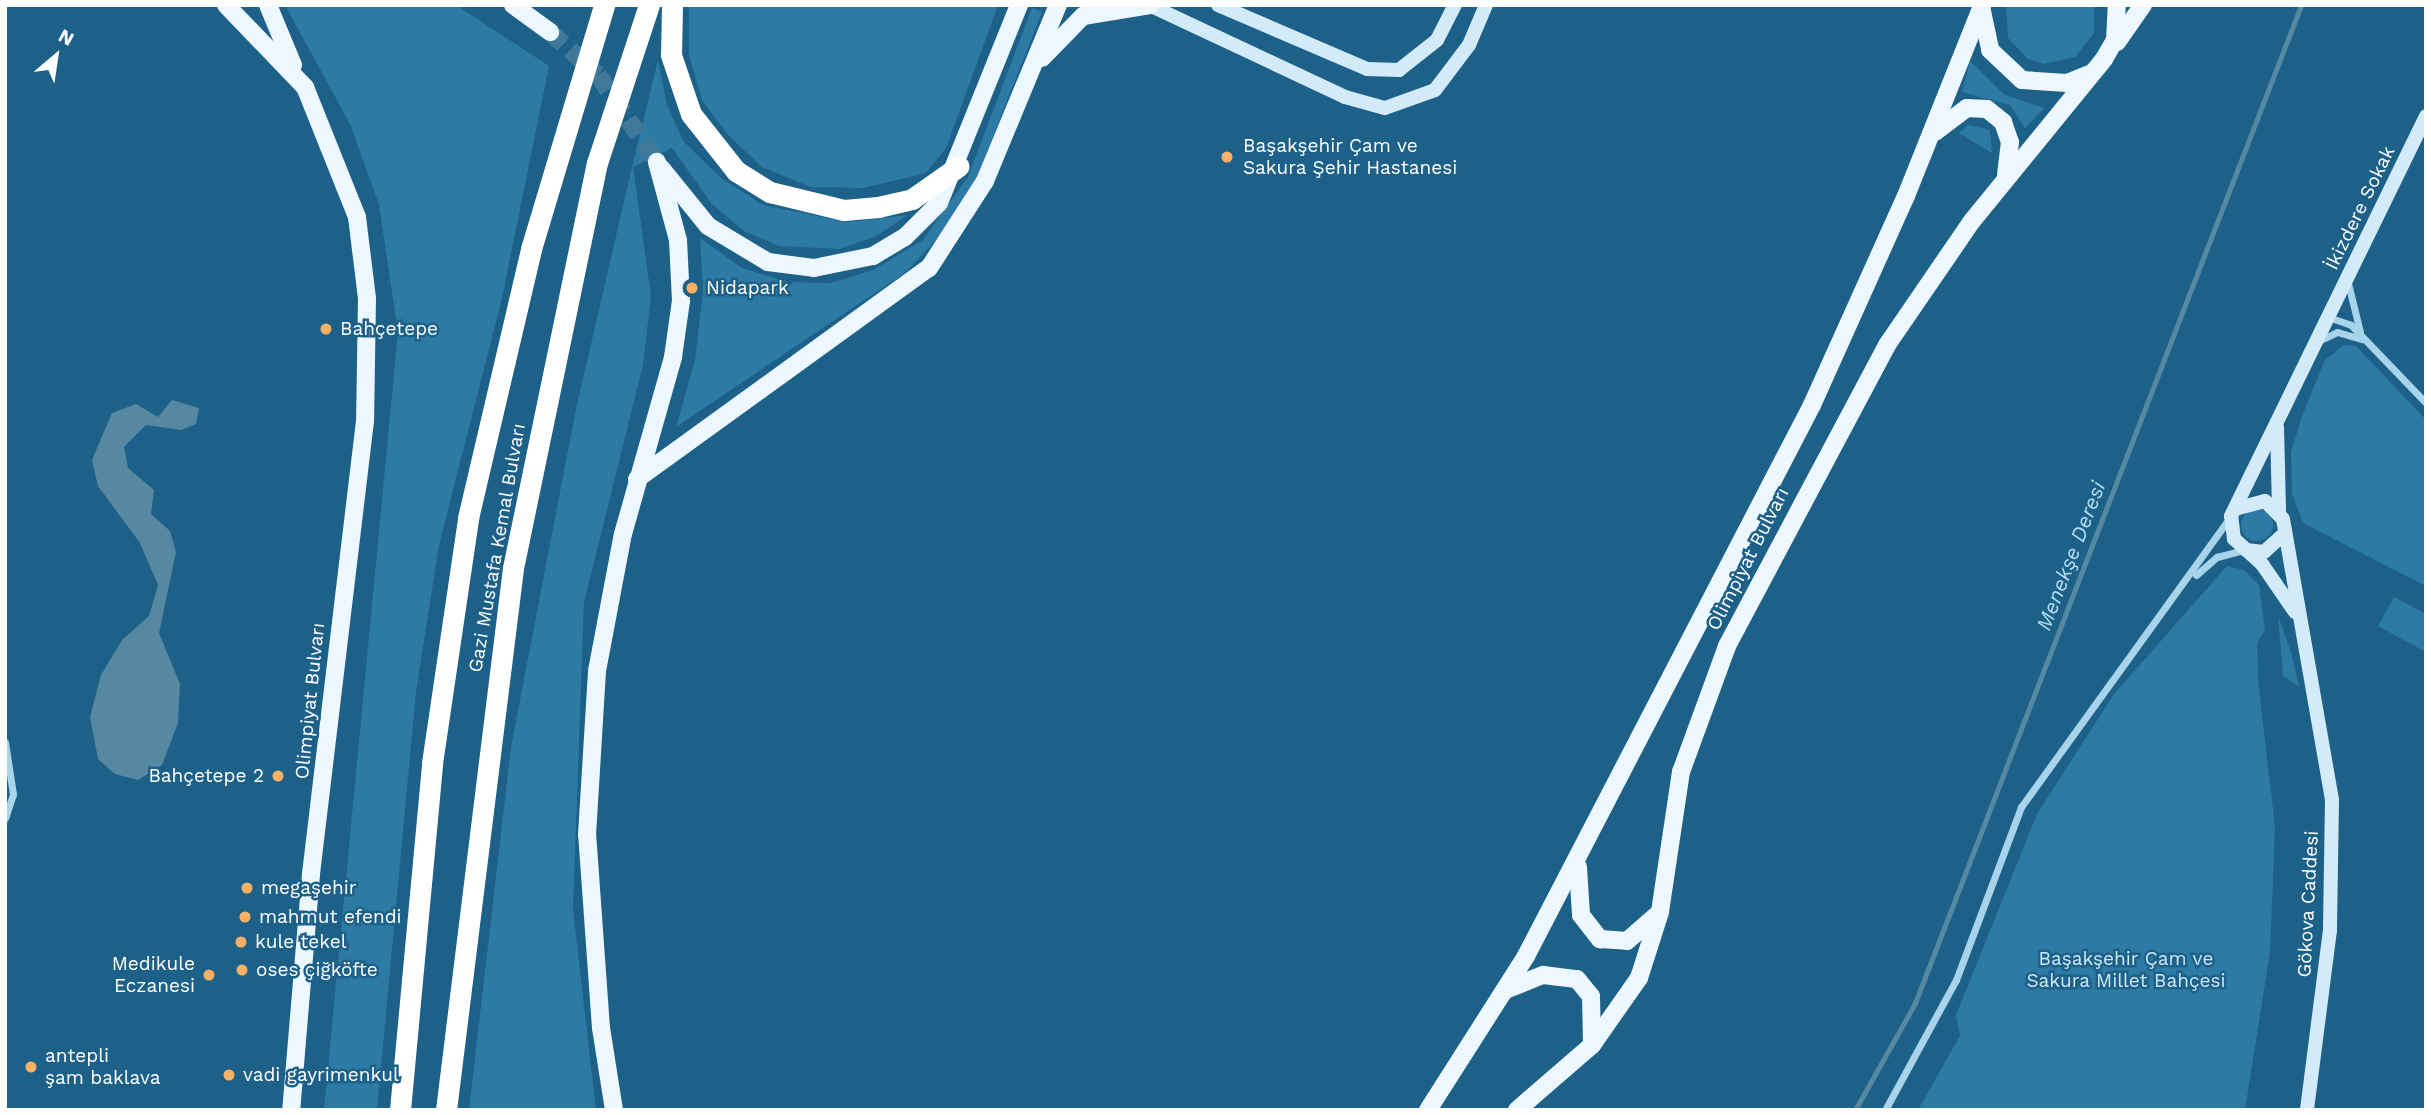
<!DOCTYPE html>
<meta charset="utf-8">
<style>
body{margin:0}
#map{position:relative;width:2431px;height:1115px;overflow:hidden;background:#1d6188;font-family:"Work Sans",sans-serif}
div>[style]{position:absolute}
.green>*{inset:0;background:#2d7ba4}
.round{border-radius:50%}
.water>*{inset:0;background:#5688a2}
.stream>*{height:5px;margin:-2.5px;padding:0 2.5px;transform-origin:2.5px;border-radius:2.5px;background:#5688a2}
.primary-tunnel>*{height:18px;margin-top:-9px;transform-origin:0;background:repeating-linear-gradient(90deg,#3f799a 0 18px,transparent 0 27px)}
.street>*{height:7px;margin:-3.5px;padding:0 3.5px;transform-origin:3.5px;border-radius:3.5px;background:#a7d4eb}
.secondary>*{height:14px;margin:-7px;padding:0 7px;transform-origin:7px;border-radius:7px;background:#d3ebf8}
.primary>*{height:18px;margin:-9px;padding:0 9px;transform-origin:9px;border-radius:9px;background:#ecf7ff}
.highway>*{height:21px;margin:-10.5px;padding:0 10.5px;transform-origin:10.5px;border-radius:10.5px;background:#fff}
.dots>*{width:19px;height:19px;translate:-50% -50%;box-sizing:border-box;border:4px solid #1d6188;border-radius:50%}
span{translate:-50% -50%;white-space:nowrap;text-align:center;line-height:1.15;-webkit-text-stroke:5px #1d6188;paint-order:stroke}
.poi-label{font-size:19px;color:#fff}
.left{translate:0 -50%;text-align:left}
.right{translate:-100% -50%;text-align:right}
.street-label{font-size:19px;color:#fff}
.park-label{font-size:19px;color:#cce9f8}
.water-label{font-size:21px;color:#b2ddf3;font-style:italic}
.frame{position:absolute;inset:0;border:7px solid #fff;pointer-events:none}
.north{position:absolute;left:21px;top:21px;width:70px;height:70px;-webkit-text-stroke:5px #1d6188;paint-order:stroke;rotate:29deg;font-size:19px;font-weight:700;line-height:28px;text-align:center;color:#fff}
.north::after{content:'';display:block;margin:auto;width:24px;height:32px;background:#fff;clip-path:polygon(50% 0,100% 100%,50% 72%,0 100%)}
</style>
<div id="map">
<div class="green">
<div style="clip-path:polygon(285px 5px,456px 5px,549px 66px,502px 298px,439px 545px,416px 692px,377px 1110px,324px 1110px,398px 332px,379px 205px,351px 126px)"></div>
<div style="clip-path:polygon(689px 5px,998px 5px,946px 148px,926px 173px,863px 188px,811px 187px,762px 167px,729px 136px,702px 100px,689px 55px)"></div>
<div style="clip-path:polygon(2006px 5px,2094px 5px,2094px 33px,2075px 57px,2044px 64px,2028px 59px,2008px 38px)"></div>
<div style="clip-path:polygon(1032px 8px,1042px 12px,973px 187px,952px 223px,906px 272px,676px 427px,695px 360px,703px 292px,700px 238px,742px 268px,788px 282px,831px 283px,873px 270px,923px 240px,968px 177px)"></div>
<div style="clip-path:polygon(658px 60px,667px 105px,684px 142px,721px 178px,763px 205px,847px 222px,908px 215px,876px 236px,840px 249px,779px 246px,744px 231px,712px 204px,672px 148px,633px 167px,651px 296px,643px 365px,584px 602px,573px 910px,596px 1110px,469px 1110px,511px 747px,576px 409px,632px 167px)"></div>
<div style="clip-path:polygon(1970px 61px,2005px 95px,2044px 108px,2025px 128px,2010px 105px,1962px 92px)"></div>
<div style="clip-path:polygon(1968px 125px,1990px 130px,1992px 153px,1959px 133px)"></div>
<div style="clip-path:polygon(2344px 345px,2356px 346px,2426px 420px,2426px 586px,2303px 523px,2292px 494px,2291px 452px,2302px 416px,2325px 360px)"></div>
<div class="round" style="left:2241px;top:509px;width:32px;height:32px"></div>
<div style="clip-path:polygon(2227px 566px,2244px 570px,2259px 585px,2265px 630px,2257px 643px,2258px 680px,2275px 827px,2270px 952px,2245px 1110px,1918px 1110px,1960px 1036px,1956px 1015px,2037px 814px,2114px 694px)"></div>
<div style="clip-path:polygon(2394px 597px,2426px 614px,2426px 652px,2378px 626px)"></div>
<div style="clip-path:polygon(2278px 615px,2292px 656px,2299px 687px,2283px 676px)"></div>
</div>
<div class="water">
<div style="clip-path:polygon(172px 400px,199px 408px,196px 424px,181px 430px,146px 425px,124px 447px,128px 468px,154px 490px,151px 514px,170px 531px,176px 552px,159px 633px,180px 684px,178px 723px,162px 765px,138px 780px,115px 774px,98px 759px,90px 717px,101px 675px,122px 640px,149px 616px,158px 585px,140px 543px,98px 486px,92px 460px,112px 413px,136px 404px,158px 417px)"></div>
</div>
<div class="stream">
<div style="left:1855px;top:1110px;width:123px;rotate:-60.7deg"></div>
<div style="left:1915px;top:1003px;width:1070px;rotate:-68.85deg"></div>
</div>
<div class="primary-tunnel">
<div style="left:550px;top:32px;width:64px;rotate:41.9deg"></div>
<div style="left:598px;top:75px;width:105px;rotate:55.9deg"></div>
</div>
<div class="street">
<div style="left:2348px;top:283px;width:50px;rotate:76.2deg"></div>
<div style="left:2328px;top:317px;width:24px;rotate:19deg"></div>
<div style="left:2351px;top:325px;width:108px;rotate:46.1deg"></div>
<div style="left:2318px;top:341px;width:21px;rotate:-25deg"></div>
<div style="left:2337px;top:332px;width:26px;rotate:16deg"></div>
<div style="left:2196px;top:575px;width:28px;rotate:-41deg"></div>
<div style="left:2217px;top:557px;width:27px;rotate:-15deg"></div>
<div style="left:5px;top:742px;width:53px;rotate:81.3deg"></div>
<div style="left:13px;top:794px;width:25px;rotate:108deg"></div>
<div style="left:1885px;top:1110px;width:148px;rotate:-61.4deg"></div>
<div style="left:1956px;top:980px;width:185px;rotate:-69.4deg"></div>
<div style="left:2021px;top:807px;width:359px;rotate:-54.2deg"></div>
</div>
<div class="secondary">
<div style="left:1149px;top:5px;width:217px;rotate:25.1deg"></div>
<div style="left:1345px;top:97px;width:41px;rotate:15.4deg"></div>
<div style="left:1385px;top:108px;width:53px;rotate:-19.8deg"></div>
<div style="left:1435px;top:90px;width:56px;rotate:-52.9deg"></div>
<div style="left:1469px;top:45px;width:43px;rotate:-67deg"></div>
<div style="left:1218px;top:5px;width:162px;rotate:23.2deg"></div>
<div style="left:1367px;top:69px;width:32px;rotate:2deg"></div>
<div style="left:1399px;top:70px;width:48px;rotate:-38.3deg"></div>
<div style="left:1437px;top:40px;width:39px;rotate:-63deg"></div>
<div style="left:2277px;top:427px;width:84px;rotate:88.6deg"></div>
<div style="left:2235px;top:509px;width:31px;rotate:-15deg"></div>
<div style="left:2265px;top:501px;width:25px;rotate:45deg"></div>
<div style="left:2283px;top:519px;width:285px;rotate:80.1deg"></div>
<div style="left:2332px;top:800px;width:130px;rotate:90.9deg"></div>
<div style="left:2330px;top:930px;width:181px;rotate:97.3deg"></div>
<div style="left:2246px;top:550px;width:18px;rotate:6deg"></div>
<div style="left:2264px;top:552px;width:24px;rotate:-42deg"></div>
<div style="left:2295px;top:612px;width:58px;rotate:-124.5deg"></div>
<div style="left:2262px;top:564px;width:38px;rotate:-138deg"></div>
<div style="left:2234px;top:539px;width:23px;rotate:-97deg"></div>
<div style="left:2231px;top:516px;width:445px;rotate:-64deg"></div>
</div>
<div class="primary">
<div style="left:226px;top:5px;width:114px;rotate:46.1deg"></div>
<div style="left:305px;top:87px;width:140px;rotate:68.2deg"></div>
<div style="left:357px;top:217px;width:82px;rotate:83deg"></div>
<div style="left:367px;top:298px;width:123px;rotate:90.9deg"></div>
<div style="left:365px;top:421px;width:456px;rotate:96.8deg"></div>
<div style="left:311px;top:874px;width:237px;rotate:94.8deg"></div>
<div style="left:268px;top:5px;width:65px;rotate:67.4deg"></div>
<div style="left:513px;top:5px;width:46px;rotate:36.1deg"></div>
<div style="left:1982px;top:11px;width:40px;rotate:78deg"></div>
<div style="left:1990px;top:50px;width:44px;rotate:43.2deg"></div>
<div style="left:2022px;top:80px;width:45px;rotate:3.8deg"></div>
<div style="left:2067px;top:83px;width:24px;rotate:-22deg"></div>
<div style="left:2117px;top:42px;width:45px;rotate:-54.9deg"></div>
<div style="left:1042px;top:58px;width:59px;rotate:-45.7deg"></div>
<div style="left:1083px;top:16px;width:68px;rotate:-9.3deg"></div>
<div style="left:1935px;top:132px;width:40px;rotate:-37deg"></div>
<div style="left:1967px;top:108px;width:20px;rotate:3deg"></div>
<div style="left:1987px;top:109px;width:21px;rotate:39deg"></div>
<div style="left:2003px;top:122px;width:21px;rotate:71deg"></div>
<div style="left:2010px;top:142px;width:33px;rotate:97deg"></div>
<div style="left:661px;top:168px;width:75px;rotate:51deg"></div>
<div style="left:708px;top:226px;width:70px;rotate:31deg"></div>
<div style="left:768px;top:262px;width:46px;rotate:7.4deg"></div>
<div style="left:814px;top:268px;width:60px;rotate:-11.5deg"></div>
<div style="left:873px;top:256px;width:37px;rotate:-31deg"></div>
<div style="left:905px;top:237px;width:48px;rotate:-45deg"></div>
<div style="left:939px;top:203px;width:214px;rotate:-68deg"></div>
<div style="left:637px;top:479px;width:360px;rotate:-35.9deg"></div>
<div style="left:929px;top:268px;width:103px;rotate:-57.2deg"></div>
<div style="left:985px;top:181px;width:191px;rotate:-67.5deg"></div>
<div style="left:1578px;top:867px;width:48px;rotate:86.4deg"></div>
<div style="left:1581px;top:915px;width:31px;rotate:52deg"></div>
<div style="left:1600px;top:939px;width:27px;rotate:4deg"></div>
<div style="left:1627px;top:941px;width:43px;rotate:-41.2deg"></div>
<div style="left:1508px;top:989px;width:38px;rotate:-22deg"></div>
<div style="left:1543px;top:975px;width:34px;rotate:7deg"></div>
<div style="left:1577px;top:979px;width:22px;rotate:51deg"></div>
<div style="left:1591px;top:996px;width:49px;rotate:88.8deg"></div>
<div style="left:614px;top:1110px;width:83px;rotate:-99deg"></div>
<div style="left:601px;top:1028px;width:194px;rotate:-94.1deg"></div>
<div style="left:587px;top:835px;width:164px;rotate:-86.5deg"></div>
<div style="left:597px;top:671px;width:139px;rotate:-79.3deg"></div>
<div style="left:623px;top:534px;width:184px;rotate:-74.2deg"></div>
<div style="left:673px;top:357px;width:57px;rotate:-81.9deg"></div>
<div style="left:681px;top:301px;width:61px;rotate:-92.8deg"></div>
<div style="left:678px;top:240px;width:81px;rotate:-105.1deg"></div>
<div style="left:1428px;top:1110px;width:183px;rotate:-57.5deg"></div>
<div style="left:1526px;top:956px;width:621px;rotate:-62.57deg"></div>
<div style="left:1812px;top:405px;width:229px;rotate:-65.8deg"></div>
<div style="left:1906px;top:196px;width:205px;rotate:-68.2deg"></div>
<div style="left:1517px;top:1110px;width:99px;rotate:-40.9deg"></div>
<div style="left:1592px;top:1045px;width:82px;rotate:-55deg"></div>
<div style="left:1639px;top:978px;width:69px;rotate:-72.3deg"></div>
<div style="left:1660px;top:912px;width:142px;rotate:-81.5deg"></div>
<div style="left:1681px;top:772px;width:134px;rotate:-69.9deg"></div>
<div style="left:1727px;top:646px;width:341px;rotate:-62deg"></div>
<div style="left:1887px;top:345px;width:150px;rotate:-55.6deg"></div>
<div style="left:1972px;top:221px;width:209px;rotate:-50.8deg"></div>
<div style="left:2104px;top:59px;width:22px;rotate:-60deg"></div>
<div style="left:2115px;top:40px;width:35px;rotate:-87deg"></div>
</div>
<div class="highway">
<div style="left:672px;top:5px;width:50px;rotate:91.1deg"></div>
<div style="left:671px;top:55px;width:62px;rotate:71.3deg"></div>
<div style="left:691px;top:114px;width:73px;rotate:51.7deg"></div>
<div style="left:736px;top:171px;width:40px;rotate:32deg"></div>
<div style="left:770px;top:192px;width:76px;rotate:13.7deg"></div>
<div style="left:844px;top:210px;width:34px;rotate:-5deg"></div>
<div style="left:878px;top:207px;width:35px;rotate:-13deg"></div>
<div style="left:912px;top:199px;width:57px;rotate:-35.1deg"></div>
<div style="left:400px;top:1110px;width:348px;rotate:-84.7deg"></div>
<div style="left:432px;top:763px;width:248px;rotate:-81.6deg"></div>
<div style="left:468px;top:518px;width:276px;rotate:-76.8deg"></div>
<div style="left:531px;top:249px;width:255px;rotate:-73.3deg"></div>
<div style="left:446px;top:1110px;width:546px;rotate:-82.95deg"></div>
<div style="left:513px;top:568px;width:414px;rotate:-78.3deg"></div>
<div style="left:597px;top:163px;width:166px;rotate:-71.8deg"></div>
</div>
<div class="dots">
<div style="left:1227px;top:157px;background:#fbb165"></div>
<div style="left:692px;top:288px;background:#fbb165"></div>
<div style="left:326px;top:329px;background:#fbb165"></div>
<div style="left:278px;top:776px;background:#fbb165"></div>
<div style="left:247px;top:888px;background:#fbb165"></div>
<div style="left:245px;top:917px;background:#fbb165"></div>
<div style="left:241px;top:942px;background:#fbb165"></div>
<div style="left:242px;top:970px;background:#fbb165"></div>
<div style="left:209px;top:975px;background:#fbb165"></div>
<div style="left:31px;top:1067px;background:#fbb165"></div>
<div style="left:229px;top:1075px;background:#fbb165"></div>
</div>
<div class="poi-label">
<span class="left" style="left:1243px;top:157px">Başakşehir Çam ve<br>Sakura Şehir Hastanesi</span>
<span class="left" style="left:706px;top:288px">Nidapark</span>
<span class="left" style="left:340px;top:329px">Bahçetepe</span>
<span class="right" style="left:264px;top:776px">Bahçetepe 2</span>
<span class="left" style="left:261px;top:888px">megaşehir</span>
<span class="left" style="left:259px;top:917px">mahmut efendi</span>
<span class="left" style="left:255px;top:942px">kule tekel</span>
<span class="right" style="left:195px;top:975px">Medikule<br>Eczanesi</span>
<span class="left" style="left:256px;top:970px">oses çiğköfte</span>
<span class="left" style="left:45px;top:1067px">antepli<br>şam baklava</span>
<span class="left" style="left:243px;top:1075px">vadi gayrimenkul</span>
</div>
<div class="street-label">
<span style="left:2360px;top:208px;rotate:-64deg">İkizdere Sokak</span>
<span style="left:497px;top:548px;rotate:-80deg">Gazi Mustafa Kemal Bulvarı</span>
<span style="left:1748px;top:559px;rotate:-63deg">Olimpiyat Bulvarı</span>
<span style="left:310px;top:701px;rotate:-84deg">Olimpiyat Bulvarı</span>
<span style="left:2308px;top:904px;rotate:-87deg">Gökova Caddesi</span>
</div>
<div class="park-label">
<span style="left:2126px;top:970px">Başakşehir Çam ve<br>Sakura Millet Bahçesi</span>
</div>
<div class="water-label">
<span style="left:2071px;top:556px;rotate:-69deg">Menekşe Deresi</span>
</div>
<div class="frame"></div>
<div class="north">N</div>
</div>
